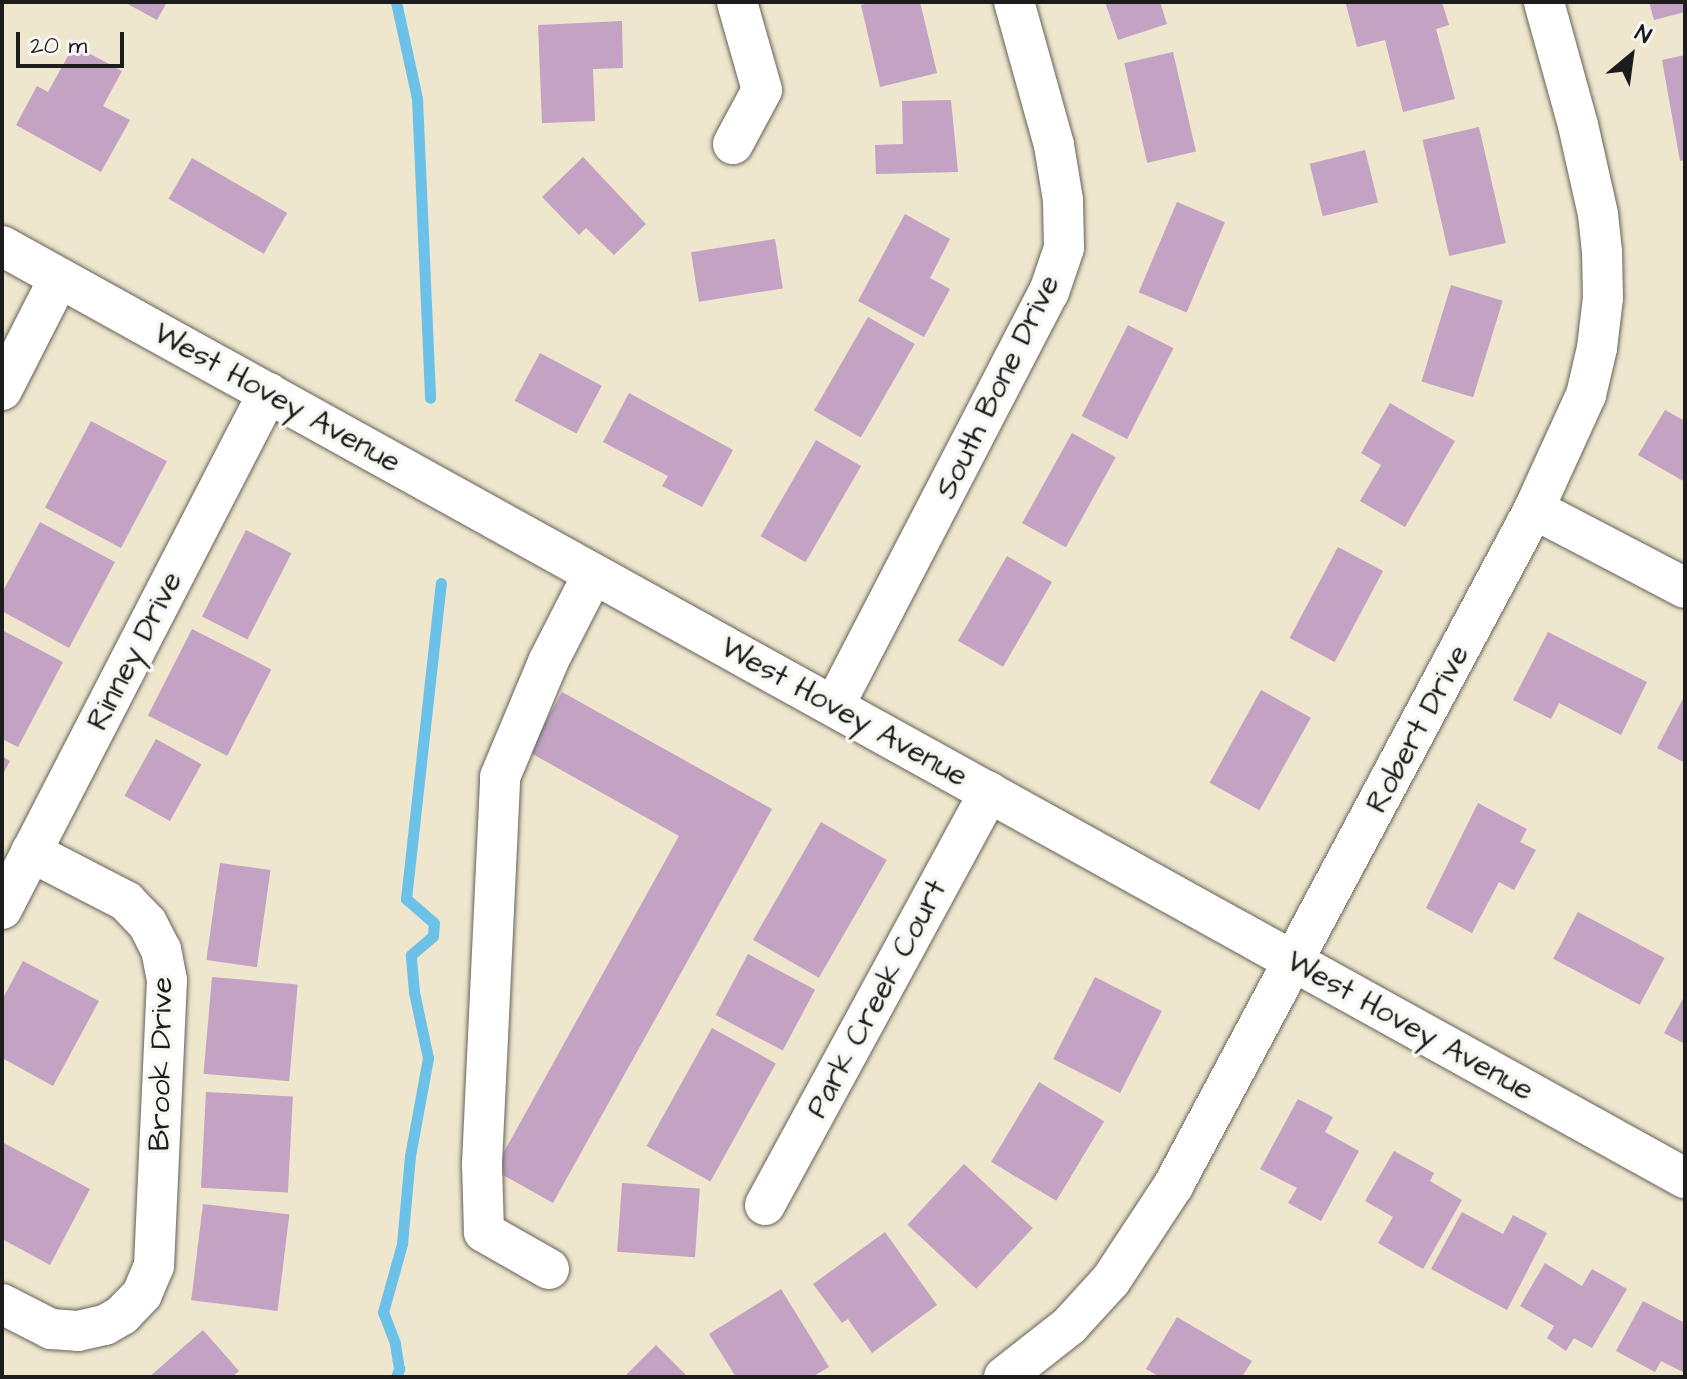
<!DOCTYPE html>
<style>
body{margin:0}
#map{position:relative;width:1687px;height:1379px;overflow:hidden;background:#eee6cd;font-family:"Architects Daughter",sans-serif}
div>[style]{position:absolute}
.stream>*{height:11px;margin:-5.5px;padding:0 5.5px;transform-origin:5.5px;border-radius:5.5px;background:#6cc1e9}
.building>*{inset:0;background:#c3a2c4;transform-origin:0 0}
.roads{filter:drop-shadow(0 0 2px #66635a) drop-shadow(0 0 2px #66635a)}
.minor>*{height:40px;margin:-20px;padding:0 20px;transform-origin:20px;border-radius:20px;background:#fff}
span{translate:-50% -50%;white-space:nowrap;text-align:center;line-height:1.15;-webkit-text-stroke:7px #f6f6f2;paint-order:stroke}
.street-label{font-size:30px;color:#1c1c1c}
.frame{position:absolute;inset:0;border:4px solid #1c1c1c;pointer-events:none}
.north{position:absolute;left:1591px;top:16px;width:80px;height:80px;-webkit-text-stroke:6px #f6f6f2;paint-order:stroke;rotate:29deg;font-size:22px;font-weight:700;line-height:32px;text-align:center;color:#1c1c1c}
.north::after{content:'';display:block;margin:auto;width:28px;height:36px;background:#1c1c1c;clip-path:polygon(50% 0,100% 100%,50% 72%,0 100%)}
.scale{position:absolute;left:16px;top:32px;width:108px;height:36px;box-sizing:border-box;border:4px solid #1c1c1c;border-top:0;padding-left:10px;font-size:24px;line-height:28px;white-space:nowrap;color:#1c1c1c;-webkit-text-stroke:6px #f6f6f2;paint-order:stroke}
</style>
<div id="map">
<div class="stream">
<div style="left:396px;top:2px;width:98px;rotate:77.7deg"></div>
<div style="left:417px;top:98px;width:300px;rotate:87.5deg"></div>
<div style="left:396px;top:1377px;width:9px;rotate:-69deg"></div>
<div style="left:399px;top:1369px;width:26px;rotate:-99deg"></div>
<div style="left:395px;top:1343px;width:33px;rotate:-111deg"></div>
<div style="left:383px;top:1312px;width:71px;rotate:-74.4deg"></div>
<div style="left:402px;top:1244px;width:88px;rotate:-84.8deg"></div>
<div style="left:410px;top:1156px;width:100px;rotate:-79.6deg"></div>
<div style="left:428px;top:1058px;width:67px;rotate:-102deg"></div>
<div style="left:414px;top:992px;width:37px;rotate:-95deg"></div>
<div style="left:411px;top:955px;width:29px;rotate:-41deg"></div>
<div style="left:433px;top:936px;width:13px;rotate:-86deg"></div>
<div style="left:434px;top:923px;width:37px;rotate:-139deg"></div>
<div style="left:406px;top:899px;width:318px;rotate:-83.7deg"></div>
</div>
<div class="building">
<div style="clip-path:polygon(124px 2px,167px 2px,157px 20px)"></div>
<div style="clip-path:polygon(874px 2px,920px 2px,937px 73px,880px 87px,861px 5px)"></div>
<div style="clip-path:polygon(1105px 2px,1160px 2px,1167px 24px,1118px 40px)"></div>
<div style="clip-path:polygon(1355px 2px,1442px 2px,1449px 25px,1436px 29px,1455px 99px,1403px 112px,1385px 40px,1357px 47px,1346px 4px)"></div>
<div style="clip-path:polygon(1649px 2px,1685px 2px,1685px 12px,1654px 20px)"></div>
<div style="clip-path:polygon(622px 21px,623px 68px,593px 69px,595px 121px,542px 123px,538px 25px)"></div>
<div style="clip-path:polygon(74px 45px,122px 71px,103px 106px,130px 120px,101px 172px,16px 125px,37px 86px,48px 92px)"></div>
<div style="left:1173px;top:52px;width:102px;height:50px;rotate:77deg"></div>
<div style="clip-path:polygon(1685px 55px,1685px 160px,1680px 161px,1662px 60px)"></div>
<div style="clip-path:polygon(951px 100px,958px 172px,876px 174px,875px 145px,903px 144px,902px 101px)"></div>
<div style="left:1479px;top:127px;width:119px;height:58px;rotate:77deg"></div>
<div style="left:1365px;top:150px;width:54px;height:57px;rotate:76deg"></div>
<div style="clip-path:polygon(583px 157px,646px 224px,614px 255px,586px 228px,579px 235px,542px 197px)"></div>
<div style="left:192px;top:158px;width:110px;height:47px;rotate:30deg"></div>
<div style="left:1177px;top:202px;width:52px;height:98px;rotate:23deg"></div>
<div style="clip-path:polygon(905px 214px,950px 239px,930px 278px,950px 289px,924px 337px,858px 301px)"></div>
<div style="left:775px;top:239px;width:50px;height:85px;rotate:81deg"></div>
<div style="left:1451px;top:285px;width:54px;height:101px;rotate:17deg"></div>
<div style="left:868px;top:317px;width:54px;height:108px;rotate:30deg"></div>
<div style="left:1128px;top:325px;width:51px;height:102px;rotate:27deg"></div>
<div style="left:540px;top:353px;width:70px;height:54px;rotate:28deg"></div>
<div style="clip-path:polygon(629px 393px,733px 450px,702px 507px,662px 486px,668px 476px,603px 442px)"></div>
<div style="clip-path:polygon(1390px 403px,1455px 441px,1405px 527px,1360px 501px,1381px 465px,1361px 453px)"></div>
<div style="clip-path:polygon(1665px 410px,1685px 421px,1685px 482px,1638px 455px)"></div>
<div style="left:91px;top:421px;width:86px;height:98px;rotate:28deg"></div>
<div style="left:1072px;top:433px;width:50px;height:103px;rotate:29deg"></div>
<div style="left:816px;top:440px;width:52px;height:111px;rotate:30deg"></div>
<div style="clip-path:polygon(40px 522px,115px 562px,69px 648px,2px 611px,2px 593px)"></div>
<div style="left:246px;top:530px;width:51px;height:97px;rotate:27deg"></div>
<div style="left:1338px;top:547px;width:51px;height:103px;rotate:28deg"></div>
<div style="left:1007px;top:556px;width:52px;height:98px;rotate:30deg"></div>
<div style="left:192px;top:629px;width:89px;height:97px;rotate:27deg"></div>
<div style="clip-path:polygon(2px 630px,63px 662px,18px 747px,2px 739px)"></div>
<div style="clip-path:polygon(1548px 632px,1647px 682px,1621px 735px,1559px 703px,1551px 719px,1513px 700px)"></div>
<div style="left:1261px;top:690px;width:57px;height:106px;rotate:29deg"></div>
<div style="clip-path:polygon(562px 692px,772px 809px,553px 1203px,494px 1170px,679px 836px,529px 752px)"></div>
<div style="clip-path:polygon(1685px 695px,1685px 763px,1657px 748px)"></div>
<div style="left:156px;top:739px;width:52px;height:65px;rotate:29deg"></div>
<div style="clip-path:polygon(2px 756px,10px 761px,2px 776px)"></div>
<div style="clip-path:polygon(1478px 803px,1527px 829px,1520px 842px,1536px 850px,1514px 890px,1499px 882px,1472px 933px,1426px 908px)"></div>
<div style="left:821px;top:822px;width:76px;height:136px;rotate:30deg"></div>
<div style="left:220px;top:863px;width:51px;height:98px;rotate:8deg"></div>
<div style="left:1578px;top:912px;width:98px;height:53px;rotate:28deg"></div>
<div style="left:748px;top:954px;width:76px;height:69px;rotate:28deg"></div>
<div style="clip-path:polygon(23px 961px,99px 1001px,53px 1086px,2px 1058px,2px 1000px)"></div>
<div style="left:212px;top:977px;width:86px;height:97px;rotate:5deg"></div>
<div style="left:1095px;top:977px;width:75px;height:92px;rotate:27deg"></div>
<div style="clip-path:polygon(1685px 995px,1685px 1044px,1664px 1033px)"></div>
<div style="left:712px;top:1028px;width:73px;height:135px;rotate:29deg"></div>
<div style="left:1039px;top:1082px;width:76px;height:93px;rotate:31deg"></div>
<div style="left:206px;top:1092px;width:87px;height:96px;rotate:3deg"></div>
<div style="clip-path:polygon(1298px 1099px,1333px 1117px,1325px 1132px,1359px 1151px,1321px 1221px,1288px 1203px,1297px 1188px,1260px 1169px)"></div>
<div style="clip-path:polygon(2px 1142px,90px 1189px,50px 1265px,2px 1239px)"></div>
<div style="clip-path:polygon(1394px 1151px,1434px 1173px,1430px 1181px,1462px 1200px,1423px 1269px,1378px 1243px,1393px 1217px,1365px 1201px)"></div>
<div style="left:964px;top:1164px;width:94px;height:83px;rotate:43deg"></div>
<div style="left:622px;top:1183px;width:78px;height:69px;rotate:4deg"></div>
<div style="left:203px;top:1204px;width:87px;height:97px;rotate:7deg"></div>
<div style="clip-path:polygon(1462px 1212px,1503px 1234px,1513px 1215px,1547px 1233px,1507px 1310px,1431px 1269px)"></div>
<div style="clip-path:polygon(885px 1232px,937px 1305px,872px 1353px,848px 1319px,842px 1323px,813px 1284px)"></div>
<div style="clip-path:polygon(1545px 1263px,1582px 1286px,1592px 1269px,1627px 1289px,1592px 1348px,1574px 1338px,1566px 1351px,1547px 1338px,1554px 1326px,1520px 1306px)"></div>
<div style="clip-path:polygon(781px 1289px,829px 1367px,812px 1377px,736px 1377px,709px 1334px)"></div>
<div style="clip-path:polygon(1643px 1301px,1685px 1323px,1685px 1373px,1661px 1361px,1655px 1372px,1616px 1351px)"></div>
<div style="clip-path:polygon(1177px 1317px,1252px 1361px,1242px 1377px,1160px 1377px,1146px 1369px)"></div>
<div style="clip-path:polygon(203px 1330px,239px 1371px,232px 1377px,149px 1377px)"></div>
<div style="clip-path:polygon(656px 1345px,688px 1377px,624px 1377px)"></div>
</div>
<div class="roads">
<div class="minor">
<div style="left:733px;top:144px;width:61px;rotate:-61.8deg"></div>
<div style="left:762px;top:90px;width:91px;rotate:-105.9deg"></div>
<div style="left:2px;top:246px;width:1924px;rotate:28.98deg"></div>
<div style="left:2px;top:390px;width:126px;rotate:-63deg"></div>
<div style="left:1534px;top:509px;width:170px;rotate:27.6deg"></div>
<div style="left:834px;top:706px;width:466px;rotate:-62.6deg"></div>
<div style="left:1049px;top:292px;width:46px;rotate:-71.2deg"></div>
<div style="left:1064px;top:248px;width:48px;rotate:-91.2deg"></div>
<div style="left:1063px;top:200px;width:56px;rotate:-99.3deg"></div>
<div style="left:1054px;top:145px;width:148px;rotate:-105.6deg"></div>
<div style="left:2px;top:909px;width:581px;rotate:-62.73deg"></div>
<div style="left:765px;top:1205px;width:470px;rotate:-61.5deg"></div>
<div style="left:549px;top:1269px;width:75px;rotate:-150.4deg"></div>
<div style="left:484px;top:1232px;width:68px;rotate:-91.7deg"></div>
<div style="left:482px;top:1164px;width:387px;rotate:-87.3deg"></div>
<div style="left:500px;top:777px;width:125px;rotate:-67.3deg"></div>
<div style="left:548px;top:662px;width:99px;rotate:-62.9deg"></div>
<div style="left:2px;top:1304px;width:55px;rotate:27deg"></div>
<div style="left:51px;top:1329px;width:27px;rotate:4deg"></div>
<div style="left:78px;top:1331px;width:28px;rotate:-13deg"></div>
<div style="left:105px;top:1325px;width:20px;rotate:-30deg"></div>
<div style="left:122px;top:1315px;width:29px;rotate:-46deg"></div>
<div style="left:142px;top:1294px;width:30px;rotate:-67deg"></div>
<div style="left:154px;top:1266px;width:286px;rotate:-87.4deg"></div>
<div style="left:167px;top:980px;width:31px;rotate:-101deg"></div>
<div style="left:161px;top:950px;width:30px;rotate:-117deg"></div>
<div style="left:147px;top:923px;width:30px;rotate:-134deg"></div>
<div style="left:126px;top:901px;width:107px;rotate:-152.7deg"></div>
<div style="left:1004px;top:1377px;width:83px;rotate:-38.1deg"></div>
<div style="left:1069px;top:1326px;width:62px;rotate:-47.6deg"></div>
<div style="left:1111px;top:1280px;width:113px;rotate:-56.6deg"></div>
<div style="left:1173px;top:1186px;width:767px;rotate:-61.93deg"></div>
<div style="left:1534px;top:509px;width:125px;rotate:-65.5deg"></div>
<div style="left:1586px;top:395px;width:48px;rotate:-76.8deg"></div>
<div style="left:1597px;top:348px;width:50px;rotate:-83.2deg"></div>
<div style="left:1603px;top:298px;width:46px;rotate:-91.2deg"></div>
<div style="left:1602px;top:252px;width:38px;rotate:-96deg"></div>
<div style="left:1598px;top:214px;width:91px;rotate:-102.7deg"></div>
<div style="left:1578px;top:125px;width:128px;rotate:-105.5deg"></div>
</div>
</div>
<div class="street-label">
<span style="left:998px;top:387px;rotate:-64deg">South Bone Drive</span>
<span style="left:277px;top:398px;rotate:29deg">West Hovey Avenue</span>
<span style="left:135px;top:651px;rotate:-63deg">Rinney Drive</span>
<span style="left:844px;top:712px;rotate:29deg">West Hovey Avenue</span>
<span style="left:1418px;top:729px;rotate:-62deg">Robert Drive</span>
<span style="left:877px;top:999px;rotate:-62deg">Park Creek Court</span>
<span style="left:1410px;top:1026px;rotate:29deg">West Hovey Avenue</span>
<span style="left:161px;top:1064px;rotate:-89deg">Brook Drive</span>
</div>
<div class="frame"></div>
<div class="north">N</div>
<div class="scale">20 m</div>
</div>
